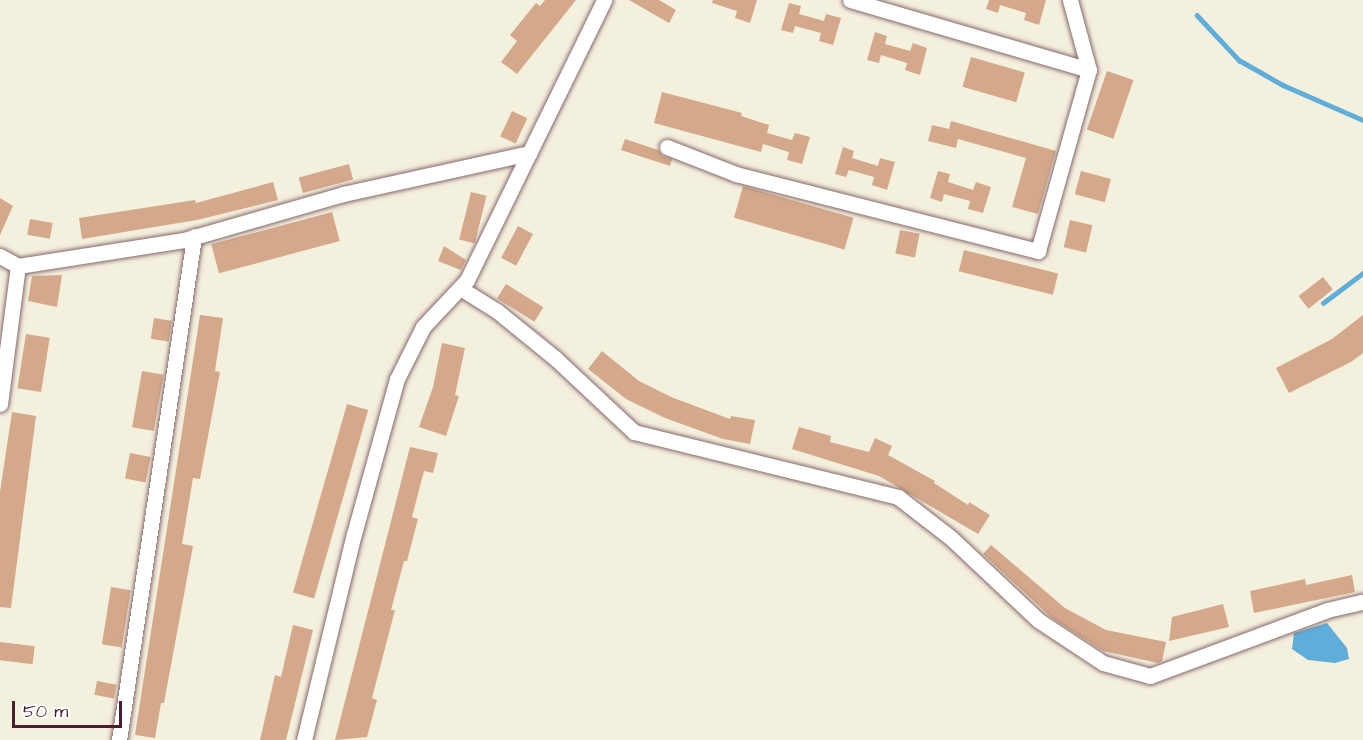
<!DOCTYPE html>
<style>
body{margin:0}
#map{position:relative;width:1363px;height:740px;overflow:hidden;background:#f4f0de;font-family:"Architects Daughter",sans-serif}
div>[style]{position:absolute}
.water>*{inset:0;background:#5fadd9}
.stream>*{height:4.5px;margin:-2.25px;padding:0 2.25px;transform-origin:2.25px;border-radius:2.25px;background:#5fadd9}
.building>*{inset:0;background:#d4a88b;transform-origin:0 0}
.roads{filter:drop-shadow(0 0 2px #86686a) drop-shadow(0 0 2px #86686a)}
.minor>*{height:15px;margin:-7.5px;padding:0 7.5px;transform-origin:7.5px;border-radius:7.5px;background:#fff}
span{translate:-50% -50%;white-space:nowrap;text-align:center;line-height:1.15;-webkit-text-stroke:6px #fff;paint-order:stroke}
.scale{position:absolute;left:12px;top:701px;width:110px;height:27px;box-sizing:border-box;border:3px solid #4a1f2b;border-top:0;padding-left:8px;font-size:18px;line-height:21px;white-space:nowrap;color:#4a1f2b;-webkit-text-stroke:4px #fff;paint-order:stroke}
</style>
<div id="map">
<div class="water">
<div style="clip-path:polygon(1327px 623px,1347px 648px,1349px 659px,1335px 663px,1308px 660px,1292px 649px,1294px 633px)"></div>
</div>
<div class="stream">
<div style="left:1197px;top:15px;width:62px;rotate:47deg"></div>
<div style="left:1239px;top:60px;width:51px;rotate:29.6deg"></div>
<div style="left:1283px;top:85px;width:87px;rotate:23.6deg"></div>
<div style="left:1323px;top:303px;width:50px;rotate:-36.9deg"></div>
</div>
<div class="building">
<div style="clip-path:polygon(545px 0,576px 0,517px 74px,501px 62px,517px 41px,510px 35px,536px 3px,540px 6px)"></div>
<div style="clip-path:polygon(629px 0,659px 0,676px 10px,669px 23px)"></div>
<div style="clip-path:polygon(713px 0,757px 0,750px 23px,735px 18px,737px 11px,712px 3px)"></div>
<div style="clip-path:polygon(989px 0,1046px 0,1039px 25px,1024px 20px,1026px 13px,1000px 5px,998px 13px,986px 9px)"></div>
<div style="clip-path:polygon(789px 3px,801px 6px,799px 14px,824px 21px,826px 14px,841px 18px,833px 45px,819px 41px,821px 33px,795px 26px,793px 33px,781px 30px)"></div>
<div style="clip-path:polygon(875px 32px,887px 36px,885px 44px,910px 51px,913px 43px,927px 48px,920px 75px,905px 70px,907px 63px,881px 55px,879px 63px,867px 60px)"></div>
<div style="left:971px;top:57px;width:56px;height:31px;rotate:16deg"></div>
<div style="left:1107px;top:71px;width:28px;height:62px;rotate:19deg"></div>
<div style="clip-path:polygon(662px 92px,742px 113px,741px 116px,769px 125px,767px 133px,792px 140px,795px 133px,810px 137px,802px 164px,787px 160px,789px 152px,763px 144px,761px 152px,654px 123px)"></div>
<div style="left:512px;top:111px;width:17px;height:28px;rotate:25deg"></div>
<div style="clip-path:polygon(951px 121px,1056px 151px,1038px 214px,1012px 207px,1026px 158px,958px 139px,956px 148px,928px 141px,932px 125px,949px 129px)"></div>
<div style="clip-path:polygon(625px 139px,658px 150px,663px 156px,672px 159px,670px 166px,621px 150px)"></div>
<div style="clip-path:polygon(843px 147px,854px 151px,852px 158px,878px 166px,880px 158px,895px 162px,887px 190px,872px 185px,874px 177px,849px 170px,846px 177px,835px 174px)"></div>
<div style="left:349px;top:164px;width:16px;height:52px;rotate:75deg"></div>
<div style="clip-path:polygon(938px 171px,950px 174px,948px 182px,973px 190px,976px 182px,991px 187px,983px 213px,968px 209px,970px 201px,944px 194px,942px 202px,930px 198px)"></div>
<div style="left:1081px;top:171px;width:31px;height:24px;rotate:15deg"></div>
<div style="clip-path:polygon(273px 182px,278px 200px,197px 220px,82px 239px,79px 218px,195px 200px,196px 203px)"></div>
<div style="left:743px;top:186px;width:115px;height:33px;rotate:16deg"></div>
<div style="left:471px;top:192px;width:16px;height:49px;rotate:14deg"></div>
<div style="clip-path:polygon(0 198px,13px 206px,0 235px)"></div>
<div style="left:332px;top:212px;width:30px;height:125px;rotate:75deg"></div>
<div style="left:30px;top:219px;width:23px;height:16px;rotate:10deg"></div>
<div style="left:1070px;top:220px;width:23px;height:28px;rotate:13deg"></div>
<div style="left:518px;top:226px;width:17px;height:36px;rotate:28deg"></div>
<div style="left:900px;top:230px;width:20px;height:24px;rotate:11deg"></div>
<div style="clip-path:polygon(444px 246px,466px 260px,461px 270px,438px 261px)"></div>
<div style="left:964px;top:250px;width:97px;height:22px;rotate:14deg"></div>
<div style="clip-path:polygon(62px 275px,57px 307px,28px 301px,32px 276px)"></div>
<div style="left:1323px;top:277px;width:16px;height:31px;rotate:52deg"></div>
<div style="left:506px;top:284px;width:44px;height:17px;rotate:32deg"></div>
<div style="clip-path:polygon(200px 315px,223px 318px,215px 371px,220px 372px,200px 479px,193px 478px,182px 544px,193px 546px,164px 703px,161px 703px,155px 738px,135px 735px)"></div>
<div style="clip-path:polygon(1363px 315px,1363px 353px,1351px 362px,1289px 393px,1276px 368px,1332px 339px)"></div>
<div style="left:154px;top:318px;width:18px;height:21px;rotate:9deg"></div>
<div style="left:26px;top:334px;width:24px;height:55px;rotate:9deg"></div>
<div style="clip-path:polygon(442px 343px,465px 348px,455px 395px,459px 396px,446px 436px,419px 427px,433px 387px)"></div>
<div style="clip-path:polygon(602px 351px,639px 381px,671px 397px,730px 419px,731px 416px,755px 420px,750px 444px,723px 439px,665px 418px,626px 399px,588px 369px)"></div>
<div style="left:142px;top:371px;width:22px;height:57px;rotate:10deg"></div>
<div style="left:347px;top:404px;width:22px;height:196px;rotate:16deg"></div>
<div style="clip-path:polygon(12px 412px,36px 416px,11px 608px,0 607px,0 492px)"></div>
<div style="clip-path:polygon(799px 427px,831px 436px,830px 442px,869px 452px,875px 438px,892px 446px,888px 455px,935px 481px,934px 483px,968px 505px,969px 502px,990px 515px,978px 534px,879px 476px,792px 449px)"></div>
<div style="clip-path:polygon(410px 447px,438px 453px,433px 473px,424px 471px,412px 517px,418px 519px,407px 561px,404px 561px,391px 610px,395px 610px,372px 698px,377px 700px,367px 737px,335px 740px)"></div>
<div style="left:130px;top:453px;width:21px;height:26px;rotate:11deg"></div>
<div style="clip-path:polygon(991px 545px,1065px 608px,1106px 630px,1166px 642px,1162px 661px,1158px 663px,1103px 651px,1052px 618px,983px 554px)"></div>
<div style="clip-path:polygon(1352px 575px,1355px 592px,1254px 613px,1250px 591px,1305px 579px,1306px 585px)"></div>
<div style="left:111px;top:587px;width:20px;height:58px;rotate:9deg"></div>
<div style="clip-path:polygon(1223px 604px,1229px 627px,1169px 641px,1172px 617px)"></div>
<div style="clip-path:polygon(293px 625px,313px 630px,286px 740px,260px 740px,275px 675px,281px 677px)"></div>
<div style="left:0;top:642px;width:35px;height:18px;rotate:7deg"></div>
<div style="left:97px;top:681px;width:20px;height:14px;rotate:11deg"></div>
</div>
<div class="roads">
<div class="minor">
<div style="left:850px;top:0;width:249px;rotate:16.3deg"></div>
<div style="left:667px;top:147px;width:74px;rotate:21.4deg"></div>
<div style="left:736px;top:174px;width:312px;rotate:14.3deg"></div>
<div style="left:1038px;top:251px;width:188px;rotate:-74.3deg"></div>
<div style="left:1089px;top:70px;width:73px;rotate:-105.2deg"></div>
<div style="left:0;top:256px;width:21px;rotate:29deg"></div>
<div style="left:18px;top:266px;width:168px;rotate:-8.9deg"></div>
<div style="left:184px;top:240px;width:166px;rotate:-16.1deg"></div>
<div style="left:343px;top:194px;width:191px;rotate:-12.4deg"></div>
<div style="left:460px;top:288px;width:44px;rotate:31.9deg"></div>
<div style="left:497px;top:311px;width:76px;rotate:39.1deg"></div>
<div style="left:556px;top:359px;width:107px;rotate:43.1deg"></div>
<div style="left:634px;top:432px;width:272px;rotate:13.8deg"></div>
<div style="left:898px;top:497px;width:67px;rotate:37.7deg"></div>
<div style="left:951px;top:538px;width:120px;rotate:43.3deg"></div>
<div style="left:1038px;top:620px;width:78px;rotate:33.5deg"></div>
<div style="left:1103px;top:663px;width:49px;rotate:15.5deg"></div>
<div style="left:1150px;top:676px;width:189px;rotate:-20.4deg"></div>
<div style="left:1327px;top:610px;width:37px;rotate:-13deg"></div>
<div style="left:0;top:404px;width:139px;rotate:-82.6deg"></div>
<div style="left:119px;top:740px;width:509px;rotate:-81.52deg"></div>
<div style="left:304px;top:740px;width:212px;rotate:-76.4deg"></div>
<div style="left:354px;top:534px;width:161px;rotate:-74.5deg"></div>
<div style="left:397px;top:379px;width:58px;rotate:-63.4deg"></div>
<div style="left:423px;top:327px;width:64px;rotate:-46.9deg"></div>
<div style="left:467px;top:280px;width:312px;rotate:-63.9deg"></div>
</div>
</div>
<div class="scale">50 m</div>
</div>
